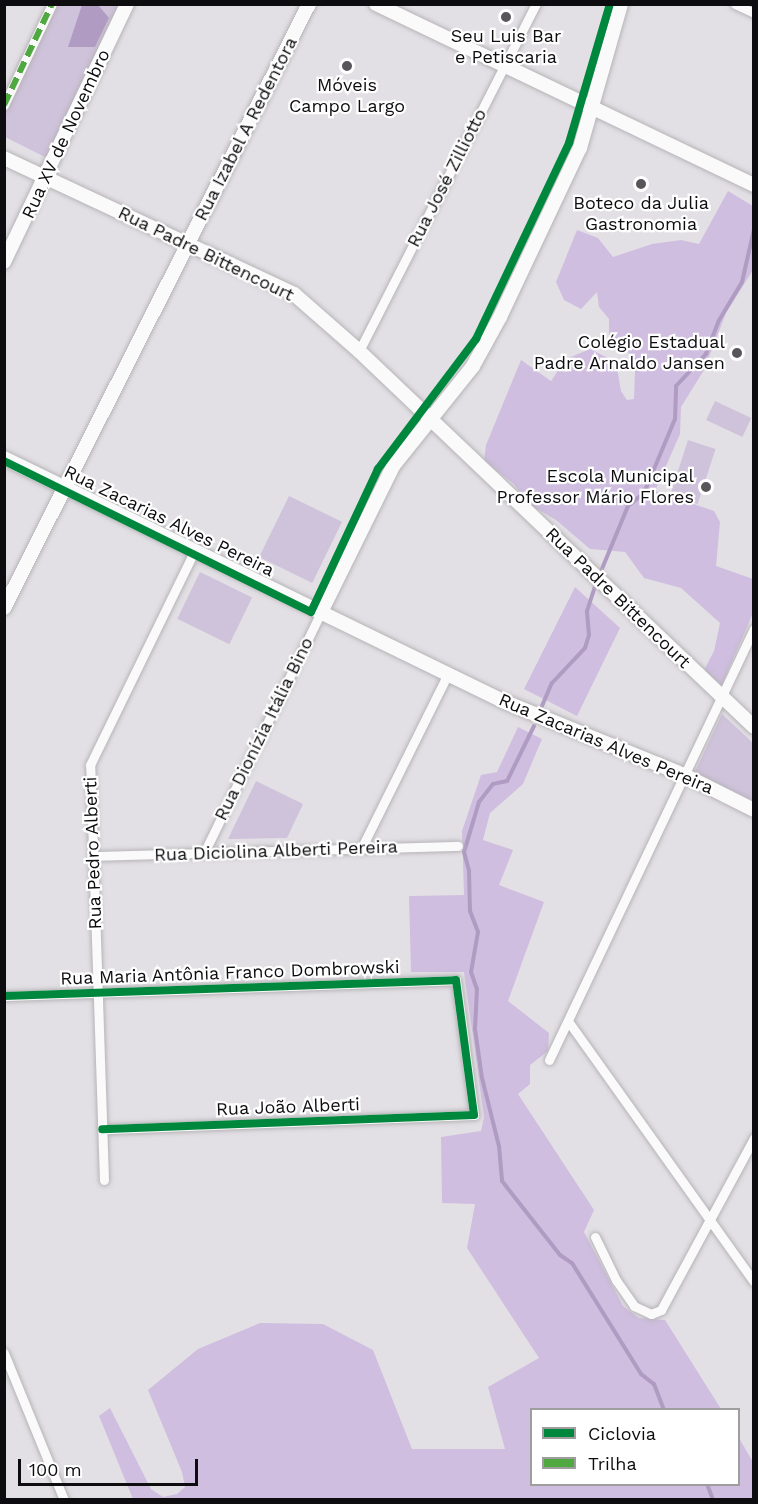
<!DOCTYPE html>
<meta charset="utf-8">
<style>
body{margin:0}
#map{position:relative;width:758px;height:1504px;overflow:hidden;background:#e3e0e5;font-family:"Work Sans",sans-serif}
div>[style]{position:absolute}
.green>*{inset:0;background:#cfc2db;transform-origin:0 0}
.forest>*{inset:0;background:#cfbedf}
.water>*{inset:0;background:#b09bc2}
.stream>*{height:4px;margin:-2px;padding:0 2px;transform-origin:2px;border-radius:2px;background:#b09bc2}
.roads{filter:drop-shadow(0 0 2px #b6b4b7) drop-shadow(0 0 2px #b6b4b7)}
.street>*{height:9px;margin:-4.5px;padding:0 4.5px;transform-origin:4.5px;border-radius:4.5px;background:#fbfafb}
.secondary>*{height:14px;margin:-7px;padding:0 7px;transform-origin:7px;border-radius:7px;background:#fbfafb}
.quiet>*{height:6px;margin-top:-3px;transform-origin:0;background:repeating-linear-gradient(90deg,#50a841 0 12px,transparent 0 18px)}
.cycleway>*{height:8px;margin:-4px;padding:0 4px;transform-origin:4px;border-radius:4px;background:#00873e}
.dots>*{width:16px;height:16px;translate:-50% -50%;box-sizing:border-box;border:3px solid #fff;border-radius:50%}
span{translate:-50% -50%;white-space:nowrap;text-align:center;line-height:1.15;-webkit-text-stroke:4.5px #fff;paint-order:stroke}
.poi-label{font-size:18px;color:#0d0c0f}
.right{translate:-100% -50%;text-align:right}
.street-label{font-size:18px;color:#0d0c0f}
.frame{position:absolute;inset:0;border:6px solid #0d0c0f;pointer-events:none}
.legend{position:absolute;left:530px;top:1408px;width:210px;height:78px;box-sizing:border-box;background:#fff;border:2px solid #9e9e9f;margin:0;padding:8px 10px;list-style:none;font-size:18px;color:#0d0c0f}
.legend li{display:flex;align-items:center;gap:12px;height:30px}
.legend b{width:30px;border:2px solid #9e9e9f}
.scale{position:absolute;left:18px;top:1459px;width:180px;height:27px;box-sizing:border-box;border:3px solid #0d0c0f;border-top:0;padding-left:8px;font-size:18px;line-height:21px;white-space:nowrap;color:#0d0c0f;-webkit-text-stroke:4px #fff;paint-order:stroke}
</style>
<div id="map">
<div class="green">
<div style="clip-path:polygon(55px 5px,124px 5px,51px 160px,5px 137px,5px 110px)"></div>
<div style="left:715px;top:401px;width:40px;height:21px;rotate:25deg"></div>
<div style="left:688px;top:440px;width:29px;height:58px;rotate:18deg"></div>
<div style="left:289px;top:496px;width:59px;height:68px;rotate:26deg"></div>
<div style="left:200px;top:572px;width:58px;height:52px;rotate:26deg"></div>
<div style="clip-path:polygon(722px 714px,753px 743px,753px 802px,694px 774px)"></div>
<div style="clip-path:polygon(256px 781px,303px 804px,287px 838px,228px 839px)"></div>
</div>
<div class="forest">
<div style="clip-path:polygon(728px 191px,753px 206px,753px 270px,726px 313px,704px 370px,681px 407px,680px 434px,655px 491px,714px 511px,720px 522px,716px 566px,753px 579px,753px 613px,721px 687px,701px 676px,714px 651px,720px 623px,681px 588px,644px 578px,625px 552px,590px 549px,556px 520px,527px 503px,514px 484px,484px 461px,486px 445px,521px 360px,551px 381px,566px 359px,590px 349px,616px 362px,621px 391px,627px 400px,634px 399px,635px 372px,625px 343px,609px 336px,609px 319px,599px 307px,597px 292px,581px 309px,564px 300px,556px 282px,577px 230px,598px 238px,613px 257px,652px 244px,681px 240px,699px 244px)"></div>
<div style="clip-path:polygon(575px 587px,620px 628px,577px 716px,524px 689px)"></div>
<div style="clip-path:polygon(518px 727px,542px 739px,523px 784px,490px 813px,483px 840px,513px 850px,499px 885px,544px 902px,508px 1001px,549px 1033px,548px 1051px,530px 1065px,530px 1084px,518px 1094px,594px 1210px,584px 1232px,623px 1306px,639px 1318px,665px 1320px,721px 1409px,532px 1410px,532px 1484px,738px 1484px,739px 1438px,753px 1462px,753px 1499px,133px 1499px,99px 1416px,110px 1408px,151px 1489px,163px 1497px,177px 1494px,185px 1487px,182px 1472px,148px 1390px,198px 1349px,260px 1323px,323px 1324px,373px 1350px,412px 1449px,505px 1449px,488px 1387px,539px 1358px,467px 1248px,475px 1204px,442px 1203px,441px 1137px,481px 1131px,484px 1117px,464px 972px,411px 972px,409px 896px,464px 895px,462px 831px,481px 775px,497px 772px)"></div>
</div>
<div class="water">
<div style="clip-path:polygon(82px 5px,98px 5px,109px 18px,95px 47px,68px 47px)"></div>
</div>
<div class="stream">
<div style="left:599px;top:576px;width:76px;rotate:-67.5deg"></div>
<div style="left:628px;top:506px;width:21px;rotate:-39deg"></div>
<div style="left:644px;top:493px;width:80px;rotate:-67.3deg"></div>
<div style="left:675px;top:419px;width:33px;rotate:-88deg"></div>
<div style="left:676px;top:386px;width:44px;rotate:-46.8deg"></div>
<div style="left:706px;top:354px;width:34px;rotate:-69deg"></div>
<div style="left:718px;top:322px;width:47px;rotate:-59deg"></div>
<div style="left:742px;top:282px;width:54px;rotate:-77.2deg"></div>
<div style="left:542px;top:706px;width:25px;rotate:-67deg"></div>
<div style="left:552px;top:683px;width:48px;rotate:-46.7deg"></div>
<div style="left:585px;top:648px;width:14px;rotate:-73deg"></div>
<div style="left:589px;top:635px;width:24px;rotate:-95deg"></div>
<div style="left:587px;top:611px;width:29px;rotate:-72deg"></div>
<div style="left:534px;top:726px;width:61px;rotate:116.1deg"></div>
<div style="left:507px;top:781px;width:14px;rotate:168deg"></div>
<div style="left:493px;top:784px;width:23px;rotate:128deg"></div>
<div style="left:479px;top:802px;width:52px;rotate:106.7deg"></div>
<div style="left:464px;top:852px;width:20px;rotate:75deg"></div>
<div style="left:469px;top:871px;width:40px;rotate:88.6deg"></div>
<div style="left:470px;top:911px;width:22px;rotate:69deg"></div>
<div style="left:478px;top:932px;width:41px;rotate:99.9deg"></div>
<div style="left:471px;top:972px;width:18px;rotate:71deg"></div>
<div style="left:477px;top:989px;width:40px;rotate:92.9deg"></div>
<div style="left:475px;top:1029px;width:49px;rotate:81.9deg"></div>
<div style="left:482px;top:1078px;width:70px;rotate:76deg"></div>
<div style="left:499px;top:1146px;width:35px;rotate:85deg"></div>
<div style="left:502px;top:1181px;width:94px;rotate:51.9deg"></div>
<div style="left:560px;top:1255px;width:14px;rotate:34deg"></div>
<div style="left:572px;top:1263px;width:131px;rotate:58.1deg"></div>
<div style="left:641px;top:1374px;width:16px;rotate:38deg"></div>
<div style="left:654px;top:1384px;width:28px;rotate:69deg"></div>
<div style="left:707px;top:1484px;width:17px;rotate:69deg"></div>
</div>
<div class="roads">
<div class="street">
<div style="left:735px;top:4px;width:21px;rotate:25deg"></div>
<div style="left:4px;top:105px;width:112px;rotate:-64.6deg"></div>
<div style="left:359px;top:351px;width:390px;rotate:-63deg"></div>
<div style="left:361px;top:849px;width:195px;rotate:-63.6deg"></div>
<div style="left:204px;top:853px;width:268px;rotate:-64.1deg"></div>
<div style="left:93px;top:856px;width:365px;rotate:-1.6deg"></div>
<div style="left:4px;top:996px;width:452px;rotate:-2deg"></div>
<div style="left:456px;top:980px;width:136px;rotate:82.4deg"></div>
<div style="left:474px;top:1115px;width:372px;rotate:177.8deg"></div>
<div style="left:568px;top:1021px;width:320px;rotate:54.5deg"></div>
<div style="left:549px;top:1060px;width:477px;rotate:-64.6deg"></div>
<div style="left:104px;top:1180px;width:415px;rotate:-91.9deg"></div>
<div style="left:90px;top:765px;width:239px;rotate:-64deg"></div>
<div style="left:595px;top:1237px;width:48px;rotate:64deg"></div>
<div style="left:616px;top:1280px;width:32px;rotate:55deg"></div>
<div style="left:634px;top:1306px;width:19px;rotate:25deg"></div>
<div style="left:651px;top:1314px;width:11px;rotate:-22deg"></div>
<div style="left:661px;top:1310px;width:196px;rotate:-61.6deg"></div>
<div style="left:4px;top:1353px;width:159px;rotate:67.8deg"></div>
</div>
<div class="secondary">
<div style="left:376px;top:4px;width:419px;rotate:25.6deg"></div>
<div style="left:4px;top:158px;width:320px;rotate:25.1deg"></div>
<div style="left:294px;top:294px;width:86px;rotate:41.2deg"></div>
<div style="left:359px;top:351px;width:545px;rotate:43.59deg"></div>
<div style="left:4px;top:262px;width:286px;rotate:-64.5deg"></div>
<div style="left:4px;top:458px;width:557px;rotate:25.97deg"></div>
<div style="left:505px;top:702px;width:193px;rotate:22.2deg"></div>
<div style="left:684px;top:775px;width:78px;rotate:26.6deg"></div>
<div style="left:4px;top:608px;width:677px;rotate:-63.21deg"></div>
<div style="left:321px;top:612px;width:163px;rotate:-63.7deg"></div>
<div style="left:393px;top:466px;width:128px;rotate:-51.3deg"></div>
<div style="left:473px;top:366px;width:56px;rotate:-61.1deg"></div>
<div style="left:500px;top:317px;width:187px;rotate:-64.7deg"></div>
<div style="left:580px;top:148px;width:150px;rotate:-74.1deg"></div>
</div>
</div>
<div class="quiet">
<div style="left:4px;top:105px;width:112px;rotate:-64.6deg"></div>
</div>
<div class="cycleway">
<div style="left:4px;top:461px;width:342px;rotate:26.2deg"></div>
<div style="left:311px;top:612px;width:158px;rotate:-64.9deg"></div>
<div style="left:378px;top:469px;width:163px;rotate:-53deg"></div>
<div style="left:476px;top:339px;width:217px;rotate:-64.6deg"></div>
<div style="left:569px;top:143px;width:145px;rotate:-73.6deg"></div>
<div style="left:4px;top:996px;width:452px;rotate:-2deg"></div>
<div style="left:456px;top:980px;width:136px;rotate:82.4deg"></div>
<div style="left:474px;top:1115px;width:372px;rotate:177.8deg"></div>
</div>
<div class="dots">
<div style="left:506px;top:17px;background:#58565a"></div>
<div style="left:347px;top:66px;background:#58565a"></div>
<div style="left:641px;top:184px;background:#58565a"></div>
<div style="left:737px;top:353px;background:#58565a"></div>
<div style="left:706px;top:487px;background:#58565a"></div>
</div>
<div class="poi-label">
<span style="left:506px;top:47px">Seu Luis Bar<br>e Petiscaria</span>
<span style="left:347px;top:96px">Móveis<br>Campo Largo</span>
<span style="left:641px;top:214px">Boteco da Julia<br>Gastronomia</span>
<span class="right" style="left:725px;top:353px">Colégio Estadual<br>Padre Arnaldo Jansen</span>
<span class="right" style="left:694px;top:487px">Escola Municipal<br>Professor Mário Flores</span>
</div>
<div class="street-label">
<span style="left:246px;top:129px;rotate:-63deg">Rua Izabel A Redentora</span>
<span style="left:66px;top:134px;rotate:-65deg">Rua XV de Novembro</span>
<span style="left:447px;top:178px;rotate:-63deg">Rua José Zilliotto</span>
<span style="left:206px;top:254px;rotate:26deg">Rua Padre Bittencourt</span>
<span style="left:169px;top:521px;rotate:26deg">Rua Zacarias Alves Pereira</span>
<span style="left:618px;top:598px;rotate:44deg">Rua Padre Bittencourt</span>
<span style="left:264px;top:729px;rotate:-64deg">Rua Dionízia Itália Bino</span>
<span style="left:606px;top:744px;rotate:23deg">Rua Zacarias Alves Pereira</span>
<span style="left:276px;top:851px;rotate:-2deg">Rua Diciolina Alberti Pereira</span>
<span style="left:93px;top:853px;rotate:-92deg">Rua Pedro Alberti</span>
<span style="left:230px;top:973px;rotate:-2deg">Rua Maria Antônia Franco Dombrowski</span>
<span style="left:288px;top:1107px;rotate:-2deg">Rua João Alberti</span>
</div>
<div class="frame"></div>
<ul class="legend">
<li><b style="height:8px;background:#00873e"></b>Ciclovia</li>
<li><b style="height:8px;background:#50a841"></b>Trilha</li>
</ul>
<div class="scale">100 m</div>
</div>
